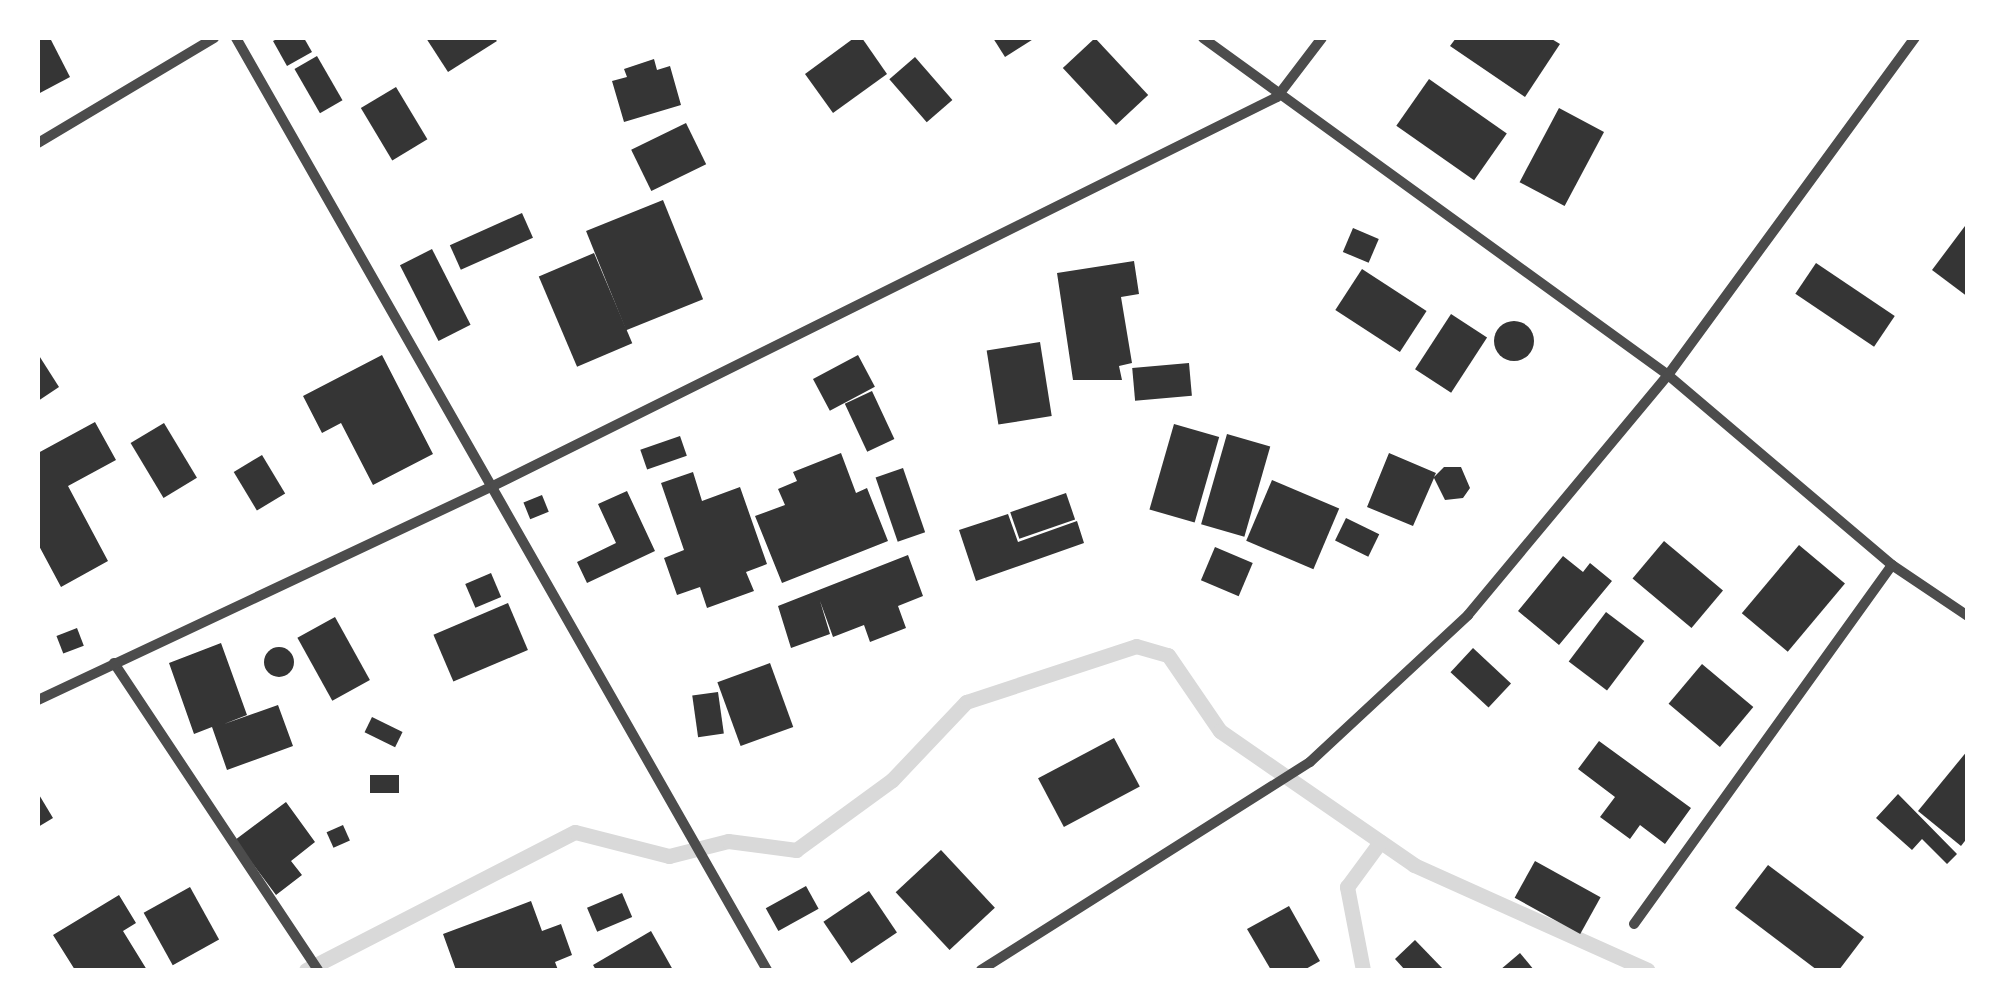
<!DOCTYPE html>
<style>
body{margin:0}
#map{position:relative;width:2005px;height:1008px;overflow:hidden;background:#fff;font-family:Georgia,serif}
div>[style]{position:absolute}
.stream>*{height:15px;margin:-7.5px;padding:0 7.5px;transform-origin:7.5px;border-radius:7.5px;background:#d9d9d9}
.building>*{inset:0;background:#353535;transform-origin:0 0}
.round{border-radius:50%}
.minor>*{height:10px;margin:-5px;padding:0 5px;transform-origin:5px;border-radius:5px;background:#4c4c4c}
span{translate:-50% -50%;white-space:nowrap;text-align:center;line-height:1.15;-webkit-text-stroke:10px #fff;paint-order:stroke}
.frame{position:absolute;inset:0;border:40px solid #fff;pointer-events:none}
</style>
<div id="map">
<div class="stream">
<div style="left:306px;top:970px;width:302px;rotate:-27.2deg"></div>
<div style="left:575px;top:832px;width:97px;rotate:14.3deg"></div>
<div style="left:669px;top:856px;width:61px;rotate:-14.3deg"></div>
<div style="left:728px;top:841px;width:69px;rotate:7.5deg"></div>
<div style="left:796px;top:850px;width:119px;rotate:-36.1deg"></div>
<div style="left:892px;top:780px;width:108px;rotate:-46.5deg"></div>
<div style="left:966px;top:702px;width:179px;rotate:-18.2deg"></div>
<div style="left:1136px;top:646px;width:33px;rotate:16deg"></div>
<div style="left:1168px;top:655px;width:92px;rotate:55.6deg"></div>
<div style="left:1220px;top:731px;width:236px;rotate:34.6deg"></div>
<div style="left:1414px;top:865px;width:256px;rotate:24.2deg"></div>
<div style="left:1363px;top:970px;width:85px;rotate:-100.9deg"></div>
<div style="left:1347px;top:887px;width:56px;rotate:-53.7deg"></div>
</div>
<div class="building">
<div style="clip-path:polygon(38px 38px,50px 38px,70px 77px,38px 94px)"></div>
<div style="clip-path:polygon(279px 38px,304px 38px,312px 52px,287px 66px,273px 41px)"></div>
<div style="clip-path:polygon(426px 38px,494px 38px,497px 41px,448px 72px)"></div>
<div style="clip-path:polygon(854px 38px,862px 38px,887px 74px,833px 113px,805px 74px)"></div>
<div style="clip-path:polygon(993px 38px,1035px 38px,1005px 57px)"></div>
<div style="left:1095px;top:38px;width:78px;height:44px;rotate:47deg"></div>
<div style="clip-path:polygon(1456px 38px,1550px 38px,1560px 44px,1525px 97px,1450px 46px)"></div>
<div style="left:317px;top:56px;width:51px;height:26px;rotate:60deg"></div>
<div style="left:915px;top:57px;width:57px;height:34px;rotate:49deg"></div>
<div style="clip-path:polygon(654px 59px,657px 70px,670px 66px,681px 105px,624px 122px,612px 81px,627px 77px,624px 69px)"></div>
<div style="left:1429px;top:79px;width:95px;height:57px;rotate:35deg"></div>
<div style="left:396px;top:87px;width:61px;height:41px;rotate:59deg"></div>
<div style="left:1559px;top:108px;width:51px;height:84px;rotate:28deg"></div>
<div style="left:686px;top:123px;width:46px;height:61px;rotate:64deg"></div>
<div style="left:663px;top:200px;width:107px;height:83px;rotate:68deg"></div>
<div style="left:522px;top:213px;width:27px;height:79px;rotate:66deg"></div>
<div style="clip-path:polygon(1968px 222px,1968px 297px,1932px 270px)"></div>
<div style="left:1353px;top:228px;width:28px;height:26px;rotate:23deg"></div>
<div style="left:432px;top:249px;width:85px;height:36px;rotate:63deg"></div>
<div style="left:594px;top:253px;width:98px;height:60px;rotate:67deg"></div>
<div style="clip-path:polygon(1134px 261px,1139px 294px,1121px 297px,1132px 363px,1119px 366px,1122px 380px,1073px 380px,1057px 273px)"></div>
<div style="left:1816px;top:263px;width:95px;height:37px;rotate:34deg"></div>
<div style="left:1362px;top:269px;width:77px;height:49px;rotate:33deg"></div>
<div style="left:1451px;top:314px;width:43px;height:66px;rotate:33deg"></div>
<div class="round" style="left:1494px;top:321px;width:40px;height:40px"></div>
<div style="left:1040px;top:342px;width:75px;height:54px;rotate:81deg"></div>
<div style="clip-path:polygon(38px 354px,59px 387px,38px 401px)"></div>
<div style="clip-path:polygon(382px 355px,433px 454px,373px 485px,341px 423px,322px 433px,303px 396px)"></div>
<div style="left:858px;top:355px;width:36px;height:51px;rotate:62deg"></div>
<div style="left:1189px;top:363px;width:33px;height:57px;rotate:85deg"></div>
<div style="left:872px;top:391px;width:53px;height:30px;rotate:65deg"></div>
<div style="clip-path:polygon(95px 422px,116px 460px,68px 486px,108px 561px,61px 587px,38px 544px,38px 453px)"></div>
<div style="left:164px;top:423px;width:64px;height:39px;rotate:59deg"></div>
<div style="left:1174px;top:424px;width:47px;height:89px;rotate:16deg"></div>
<div style="left:1227px;top:434px;width:45px;height:94px;rotate:16deg"></div>
<div style="left:680px;top:436px;width:21px;height:42px;rotate:71deg"></div>
<div style="clip-path:polygon(841px 453px,856px 493px,867px 488px,888px 541px,782px 583px,755px 516px,785px 505px,778px 489px,797px 481px,793px 472px)"></div>
<div style="clip-path:polygon(1389px 453px,1436px 473px,1434px 477px,1444px 467px,1461px 467px,1470px 488px,1463px 498px,1445px 500px,1434px 478px,1413px 526px,1367px 507px)"></div>
<div style="left:262px;top:455px;width:45px;height:33px;rotate:59deg"></div>
<div style="left:903px;top:468px;width:68px;height:29px;rotate:71deg"></div>
<div style="clip-path:polygon(693px 472px,702px 501px,740px 487px,767px 564px,746px 572px,754px 591px,707px 608px,700px 587px,677px 595px,664px 558px,684px 550px,661px 483px)"></div>
<div style="left:1272px;top:480px;width:73px;height:66px;rotate:23deg"></div>
<div style="clip-path:polygon(627px 491px,655px 551px,587px 583px,577px 562px,616px 543px,598px 504px)"></div>
<div style="left:1066px;top:493px;width:28px;height:59px;rotate:71deg"></div>
<div style="left:542px;top:495px;width:18px;height:20px;rotate:68deg"></div>
<div style="clip-path:polygon(1008px 514px,1018px 542px,1077px 521px,1084px 543px,976px 581px,959px 530px)"></div>
<div style="left:1346px;top:518px;width:37px;height:25px;rotate:26deg"></div>
<div style="left:1664px;top:541px;width:77px;height:49px;rotate:40deg"></div>
<div style="left:1799px;top:545px;width:60px;height:89px;rotate:40deg"></div>
<div style="left:1215px;top:547px;width:41px;height:36px;rotate:23deg"></div>
<div style="clip-path:polygon(908px 555px,923px 596px,898px 606px,906px 628px,870px 642px,864px 625px,833px 637px,820px 601px,830px 634px,791px 648px,778px 606px)"></div>
<div style="clip-path:polygon(1563px 556px,1583px 572px,1590px 563px,1612px 581px,1559px 645px,1518px 611px)"></div>
<div style="left:491px;top:573px;width:26px;height:28px;rotate:67deg"></div>
<div style="left:508px;top:603px;width:51px;height:81px;rotate:67deg"></div>
<div style="left:1606px;top:612px;width:48px;height:62px;rotate:37deg"></div>
<div style="left:335px;top:617px;width:72px;height:43px;rotate:61deg"></div>
<div style="left:77px;top:628px;width:19px;height:22px;rotate:69deg"></div>
<div style="clip-path:polygon(221px 643px,247px 715px,224px 724px,278px 705px,293px 746px,227px 770px,212px 727px,194px 734px,169px 663px)"></div>
<div class="round" style="left:264px;top:647px;width:30px;height:30px"></div>
<div style="left:1473px;top:648px;width:52px;height:33px;rotate:43deg"></div>
<div style="left:770px;top:663px;width:68px;height:56px;rotate:70deg"></div>
<div style="left:1702px;top:664px;width:67px;height:52px;rotate:40deg"></div>
<div style="left:718px;top:692px;width:42px;height:26px;rotate:82deg"></div>
<div style="left:372px;top:717px;width:34px;height:17px;rotate:26deg"></div>
<div style="left:1114px;top:738px;width:55px;height:86px;rotate:62deg"></div>
<div style="clip-path:polygon(1599px 741px,1691px 808px,1665px 844px,1640px 825px,1630px 839px,1600px 817px,1615px 797px,1578px 769px)"></div>
<div style="clip-path:polygon(1968px 750px,1968px 837px,1961px 846px,1918px 811px)"></div>
<div style="left:399px;top:775px;width:18px;height:29px;rotate:90deg"></div>
<div style="clip-path:polygon(38px 793px,53px 818px,38px 827px)"></div>
<div style="clip-path:polygon(1898px 794px,1957px 854px,1947px 864px,1922px 839px,1912px 850px,1876px 818px)"></div>
<div style="clip-path:polygon(286px 802px,315px 842px,291px 861px,302px 875px,276px 895px,235px 840px)"></div>
<div style="left:343px;top:825px;width:17px;height:18px;rotate:66deg"></div>
<div style="left:941px;top:850px;width:79px;height:62px;rotate:47deg"></div>
<div style="left:1535px;top:861px;width:75px;height:42px;rotate:29deg"></div>
<div style="clip-path:polygon(1768px 865px,1864px 937px,1839px 970px,1817px 970px,1735px 908px)"></div>
<div style="left:806px;top:886px;width:26px;height:46px;rotate:61deg"></div>
<div style="left:190px;top:887px;width:60px;height:53px;rotate:61deg"></div>
<div style="left:869px;top:891px;width:50px;height:55px;rotate:56deg"></div>
<div style="left:622px;top:893px;width:26px;height:38px;rotate:67deg"></div>
<div style="clip-path:polygon(119px 895px,136px 923px,123px 931px,147px 970px,75px 970px,53px 935px)"></div>
<div style="clip-path:polygon(531px 901px,542px 931px,561px 924px,572px 955px,555px 962px,558px 970px,456px 970px,443px 934px)"></div>
<div style="clip-path:polygon(1289px 906px,1320px 961px,1304px 970px,1271px 970px,1247px 929px)"></div>
<div style="clip-path:polygon(651px 931px,673px 970px,596px 970px,593px 965px)"></div>
<div style="clip-path:polygon(1415px 940px,1444px 970px,1405px 970px,1395px 959px)"></div>
<div style="clip-path:polygon(1520px 953px,1534px 970px,1500px 970px)"></div>
</div>
<div class="minor">
<div style="left:236px;top:38px;width:1073px;rotate:60.33deg"></div>
<div style="left:1203px;top:38px;width:574px;rotate:35.93deg"></div>
<div style="left:1668px;top:375px;width:294px;rotate:40.3deg"></div>
<div style="left:1892px;top:565px;width:92px;rotate:33.9deg"></div>
<div style="left:38px;top:143px;width:205px;rotate:-30.8deg"></div>
<div style="left:114px;top:663px;width:369px;rotate:56.4deg"></div>
<div style="left:38px;top:700px;width:505px;rotate:-25.2deg"></div>
<div style="left:495px;top:485px;width:873px;rotate:-26.39deg"></div>
<div style="left:1277px;top:97px;width:74px;rotate:-52.7deg"></div>
<div style="left:1634px;top:924px;width:442px;rotate:-54.3deg"></div>
<div style="left:981px;top:970px;width:389px;rotate:-32.3deg"></div>
<div style="left:1310px;top:762px;width:216px;rotate:-42.9deg"></div>
<div style="left:1468px;top:615px;width:312px;rotate:-50.2deg"></div>
<div style="left:1668px;top:375px;width:418px;rotate:-53.8deg"></div>
</div>
<div class="frame"></div>
</div>
